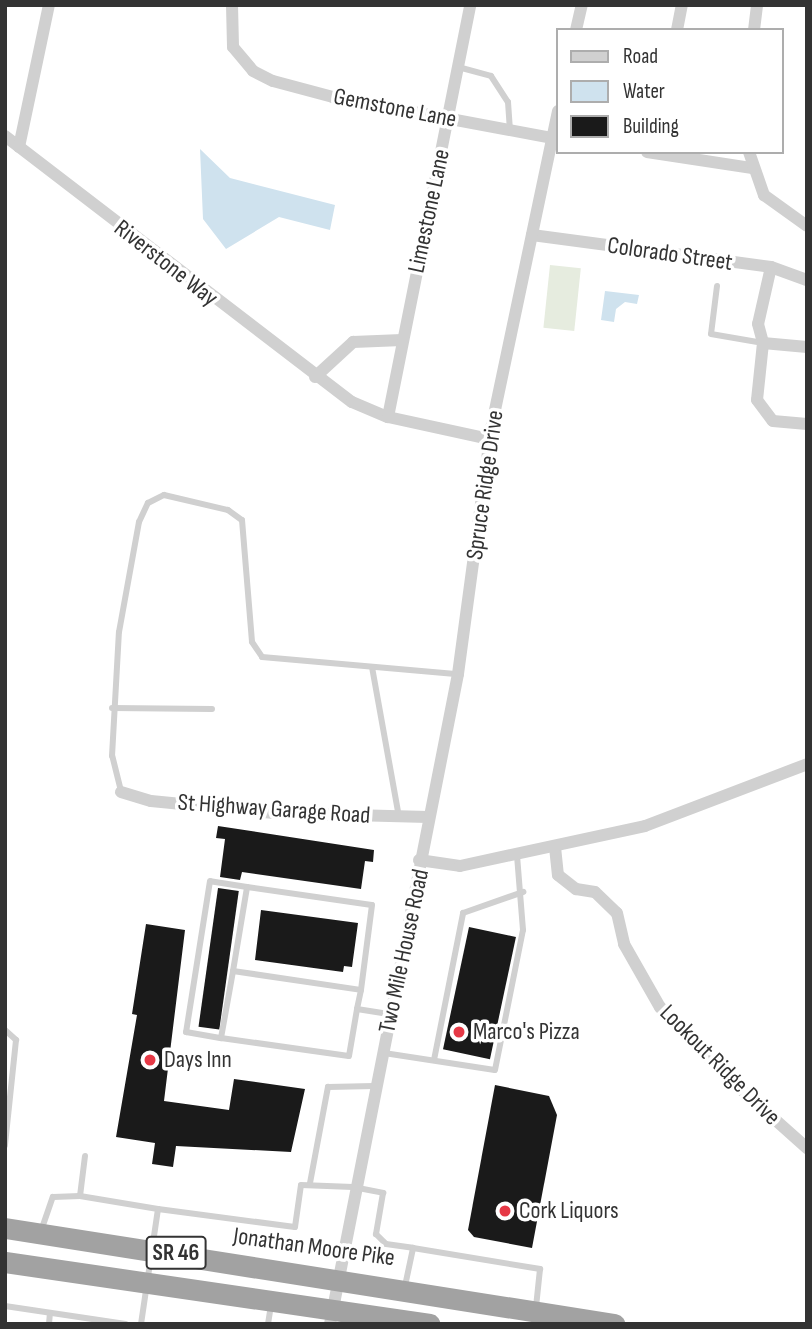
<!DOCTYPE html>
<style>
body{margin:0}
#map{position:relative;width:812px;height:1329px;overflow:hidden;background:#fff;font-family:"Sofia Sans Condensed",sans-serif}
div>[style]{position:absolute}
.green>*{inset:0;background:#e6ecdf;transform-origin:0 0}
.water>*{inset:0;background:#cfe2ee}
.building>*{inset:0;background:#1a1a1a;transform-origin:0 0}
.service>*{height:6px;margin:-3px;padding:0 3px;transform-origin:3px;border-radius:3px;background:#d0d0d0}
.minor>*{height:12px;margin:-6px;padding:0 6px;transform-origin:6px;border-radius:6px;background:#d0d0d0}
.trunk>*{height:21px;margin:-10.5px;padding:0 10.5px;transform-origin:10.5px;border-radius:10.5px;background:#a2a2a2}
.dots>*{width:19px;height:19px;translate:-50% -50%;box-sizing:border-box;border:4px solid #fff;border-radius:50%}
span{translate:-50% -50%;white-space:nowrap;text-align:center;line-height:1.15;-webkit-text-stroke:7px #fff;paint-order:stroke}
.shield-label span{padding:2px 5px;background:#fff;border:2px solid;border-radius:5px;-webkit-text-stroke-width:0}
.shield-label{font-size:23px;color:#333;font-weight:700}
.street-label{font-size:24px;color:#333}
.poi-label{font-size:24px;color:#333}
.left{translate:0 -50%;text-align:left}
.frame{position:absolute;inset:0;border:7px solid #333;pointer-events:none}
.legend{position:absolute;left:556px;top:28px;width:228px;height:126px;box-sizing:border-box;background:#fff;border:2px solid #adadad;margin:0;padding:9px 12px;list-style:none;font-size:21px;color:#333}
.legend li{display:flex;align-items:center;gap:14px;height:35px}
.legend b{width:35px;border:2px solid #adadad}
</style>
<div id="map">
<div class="green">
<div style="left:550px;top:265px;width:31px;height:63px;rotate:6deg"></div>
</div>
<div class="water">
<div style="clip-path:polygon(200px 149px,230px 178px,335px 205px,330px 230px,279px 217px,226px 249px,203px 219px)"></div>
<div style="clip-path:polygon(605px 291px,639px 295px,637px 304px,625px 302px,616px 309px,614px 322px,601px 320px)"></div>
</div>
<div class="building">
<div style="clip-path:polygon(218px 826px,374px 850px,373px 862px,365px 861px,361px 889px,242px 872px,240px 880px,220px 877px,225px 839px,216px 838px)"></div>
<div style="left:218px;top:888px;width:21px;height:140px;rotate:8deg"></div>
<div style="clip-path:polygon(261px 910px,358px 923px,352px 967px,344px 966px,343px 972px,255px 960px)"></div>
<div style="clip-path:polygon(146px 924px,185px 930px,164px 1101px,229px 1110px,234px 1079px,305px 1089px,291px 1152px,176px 1146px,173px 1167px,152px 1164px,155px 1143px,116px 1137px,137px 1015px,132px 1014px)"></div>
<div style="left:469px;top:927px;width:48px;height:125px;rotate:12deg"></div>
<div style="clip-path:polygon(495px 1085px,549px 1096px,557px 1115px,532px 1248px,474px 1237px,468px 1230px)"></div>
</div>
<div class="service">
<div style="left:458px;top:67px;width:34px;rotate:15deg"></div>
<div style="left:491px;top:76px;width:31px;rotate:57deg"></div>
<div style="left:508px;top:102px;width:28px;rotate:86deg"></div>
<div style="left:717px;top:286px;width:48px;rotate:97.1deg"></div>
<div style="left:711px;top:334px;width:53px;rotate:9.8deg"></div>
<div style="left:372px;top:667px;width:152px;rotate:79.8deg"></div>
<div style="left:112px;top:708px;width:100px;rotate:0.6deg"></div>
<div style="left:121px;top:791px;width:36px;rotate:-104deg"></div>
<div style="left:112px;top:756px;width:124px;rotate:-86.8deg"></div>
<div style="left:119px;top:632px;width:112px;rotate:-79.7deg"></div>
<div style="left:139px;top:522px;width:21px;rotate:-65deg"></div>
<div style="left:148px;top:503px;width:18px;rotate:-27deg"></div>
<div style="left:164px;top:495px;width:66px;rotate:13.2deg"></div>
<div style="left:228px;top:510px;width:17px;rotate:36deg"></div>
<div style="left:242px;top:520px;width:122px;rotate:85.3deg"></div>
<div style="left:252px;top:642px;width:18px;rotate:56deg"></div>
<div style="left:262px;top:657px;width:197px;rotate:5deg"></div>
<div style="left:247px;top:887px;width:37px;rotate:-171deg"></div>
<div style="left:210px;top:881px;width:153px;rotate:99deg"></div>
<div style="left:186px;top:1032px;width:36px;rotate:10deg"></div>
<div style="left:221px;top:1038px;width:68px;rotate:-79.8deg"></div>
<div style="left:233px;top:971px;width:129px;rotate:8.4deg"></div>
<div style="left:361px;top:990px;width:19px;rotate:102deg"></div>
<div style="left:233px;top:971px;width:85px;rotate:-80.5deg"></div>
<div style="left:247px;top:887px;width:126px;rotate:8.2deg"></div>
<div style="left:372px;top:905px;width:86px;rotate:97.4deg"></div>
<div style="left:5px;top:1030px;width:15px;rotate:42deg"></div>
<div style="left:16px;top:1040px;width:106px;rotate:96deg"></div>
<div style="left:221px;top:1038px;width:129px;rotate:8deg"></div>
<div style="left:349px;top:1056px;width:48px;rotate:-80.3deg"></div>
<div style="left:357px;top:1009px;width:32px;rotate:9deg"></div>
<div style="left:384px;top:1053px;width:112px;rotate:8.7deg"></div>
<div style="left:495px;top:1070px;width:143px;rotate:-78.7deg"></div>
<div style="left:523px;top:930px;width:75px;rotate:-94.6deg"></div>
<div style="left:434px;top:1060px;width:150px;rotate:-78.8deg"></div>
<div style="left:463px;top:913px;width:64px;rotate:-19.3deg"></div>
<div style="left:85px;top:1156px;width:40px;rotate:97.1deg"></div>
<div style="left:80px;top:1196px;width:79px;rotate:9.5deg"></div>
<div style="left:158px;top:1209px;width:116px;rotate:98.4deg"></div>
<div style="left:310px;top:1183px;width:98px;rotate:-79.4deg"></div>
<div style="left:328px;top:1087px;width:46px;rotate:-1.2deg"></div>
<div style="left:158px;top:1209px;width:138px;rotate:7.5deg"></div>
<div style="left:295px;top:1227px;width:42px;rotate:-81.9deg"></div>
<div style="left:301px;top:1185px;width:52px;rotate:2.2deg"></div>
<div style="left:353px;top:1187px;width:31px;rotate:11deg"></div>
<div style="left:383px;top:1193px;width:42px;rotate:99.7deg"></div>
<div style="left:376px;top:1234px;width:14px;rotate:45deg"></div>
<div style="left:386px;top:1244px;width:27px;rotate:8deg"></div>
<div style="left:41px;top:1231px;width:36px;rotate:-71deg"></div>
<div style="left:53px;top:1197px;width:27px;rotate:-2deg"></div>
<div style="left:405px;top:1286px;width:39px;rotate:-78deg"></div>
<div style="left:413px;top:1248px;width:129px;rotate:9.4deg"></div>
<div style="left:540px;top:1269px;width:38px;rotate:96deg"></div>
<div style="left:5px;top:1306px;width:122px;rotate:8.5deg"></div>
<div style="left:49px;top:1324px;width:11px;rotate:-85deg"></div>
<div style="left:268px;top:1324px;width:18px;rotate:-81deg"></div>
</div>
<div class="minor">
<div style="left:232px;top:5px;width:42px;rotate:88.6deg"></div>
<div style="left:233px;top:47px;width:31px;rotate:50deg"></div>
<div style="left:253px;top:71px;width:22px;rotate:27deg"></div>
<div style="left:273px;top:81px;width:62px;rotate:14.9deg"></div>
<div style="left:333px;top:97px;width:229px;rotate:10.6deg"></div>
<div style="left:576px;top:30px;width:26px;rotate:-77deg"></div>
<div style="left:677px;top:30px;width:25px;rotate:-79deg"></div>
<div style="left:754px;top:30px;width:25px;rotate:-83deg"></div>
<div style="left:5px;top:136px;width:437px;rotate:37.5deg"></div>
<div style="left:352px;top:402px;width:39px;rotate:23deg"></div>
<div style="left:388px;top:417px;width:103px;rotate:12.3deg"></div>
<div style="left:19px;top:147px;width:145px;rotate:-78.1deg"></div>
<div style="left:647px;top:152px;width:105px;rotate:8.7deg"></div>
<div style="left:749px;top:152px;width:46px;rotate:70.8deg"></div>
<div style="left:764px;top:195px;width:53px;rotate:35.8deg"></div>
<div style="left:532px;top:235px;width:241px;rotate:7.6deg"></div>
<div style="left:771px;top:267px;width:38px;rotate:20deg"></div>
<div style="left:771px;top:267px;width:58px;rotate:102.8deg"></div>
<div style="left:758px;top:324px;width:20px;rotate:75deg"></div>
<div style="left:763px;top:343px;width:57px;rotate:96deg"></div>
<div style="left:757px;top:400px;width:26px;rotate:53deg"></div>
<div style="left:773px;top:421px;width:34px;rotate:5deg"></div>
<div style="left:763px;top:343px;width:44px;rotate:5.2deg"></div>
<div style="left:315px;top:377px;width:52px;rotate:-42.6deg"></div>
<div style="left:353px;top:342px;width:49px;rotate:-2.3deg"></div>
<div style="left:388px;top:417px;width:420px;rotate:-78.7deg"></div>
<div style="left:121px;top:792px;width:31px;rotate:17deg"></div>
<div style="left:151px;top:801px;width:124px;rotate:5.6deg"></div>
<div style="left:274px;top:813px;width:154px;rotate:1.5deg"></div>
<div style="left:555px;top:847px;width:28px;rotate:84deg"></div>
<div style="left:558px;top:875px;width:23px;rotate:38deg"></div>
<div style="left:576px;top:889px;width:19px;rotate:9deg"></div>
<div style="left:595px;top:892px;width:30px;rotate:44deg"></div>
<div style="left:617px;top:913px;width:32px;rotate:77deg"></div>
<div style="left:624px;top:944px;width:73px;rotate:60.3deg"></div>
<div style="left:660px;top:1007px;width:94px;rotate:46.3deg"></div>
<div style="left:725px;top:1075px;width:110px;rotate:41.7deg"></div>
<div style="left:419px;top:860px;width:41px;rotate:8.3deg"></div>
<div style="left:460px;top:866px;width:189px;rotate:-12.2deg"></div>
<div style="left:645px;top:826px;width:173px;rotate:-20.9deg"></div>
<div style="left:330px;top:1324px;width:662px;rotate:-78.86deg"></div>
<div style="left:458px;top:674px;width:247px;rotate:-82.3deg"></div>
<div style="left:491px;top:429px;width:325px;rotate:-78.1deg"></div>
</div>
<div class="trunk">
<div style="left:5px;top:1228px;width:617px;rotate:8.96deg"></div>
<div style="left:5px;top:1262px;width:429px;rotate:8.3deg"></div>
</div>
<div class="dots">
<div style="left:459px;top:1032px;background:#e63946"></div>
<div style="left:150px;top:1060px;background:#e63946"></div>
<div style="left:505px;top:1211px;background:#e63946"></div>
</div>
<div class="shield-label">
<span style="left:176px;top:1253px">SR 46</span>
</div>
<div class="street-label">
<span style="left:395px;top:108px;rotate:11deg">Gemstone Lane</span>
<span style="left:429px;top:211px;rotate:-78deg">Limestone Lane</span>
<span style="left:670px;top:254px;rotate:8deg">Colorado Street</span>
<span style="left:166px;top:263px;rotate:38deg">Riverstone Way</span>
<span style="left:485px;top:485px;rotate:-82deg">Spruce Ridge Drive</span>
<span style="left:274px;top:809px;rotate:4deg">St Highway Garage Road</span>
<span style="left:404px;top:951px;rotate:-78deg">Two Mile House Road</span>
<span style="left:720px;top:1065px;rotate:45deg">Lookout Ridge Drive</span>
<span style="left:314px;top:1247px;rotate:8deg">Jonathan Moore Pike</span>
</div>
<div class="poi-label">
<span class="left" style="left:473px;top:1032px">Marco's Pizza</span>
<span class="left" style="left:164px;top:1060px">Days Inn</span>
<span class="left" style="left:519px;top:1211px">Cork Liquors</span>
</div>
<div class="frame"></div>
<ul class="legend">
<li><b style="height:9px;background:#d0d0d0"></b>Road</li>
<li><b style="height:19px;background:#cfe2ee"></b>Water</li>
<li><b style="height:19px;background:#1a1a1a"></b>Building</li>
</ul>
</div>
